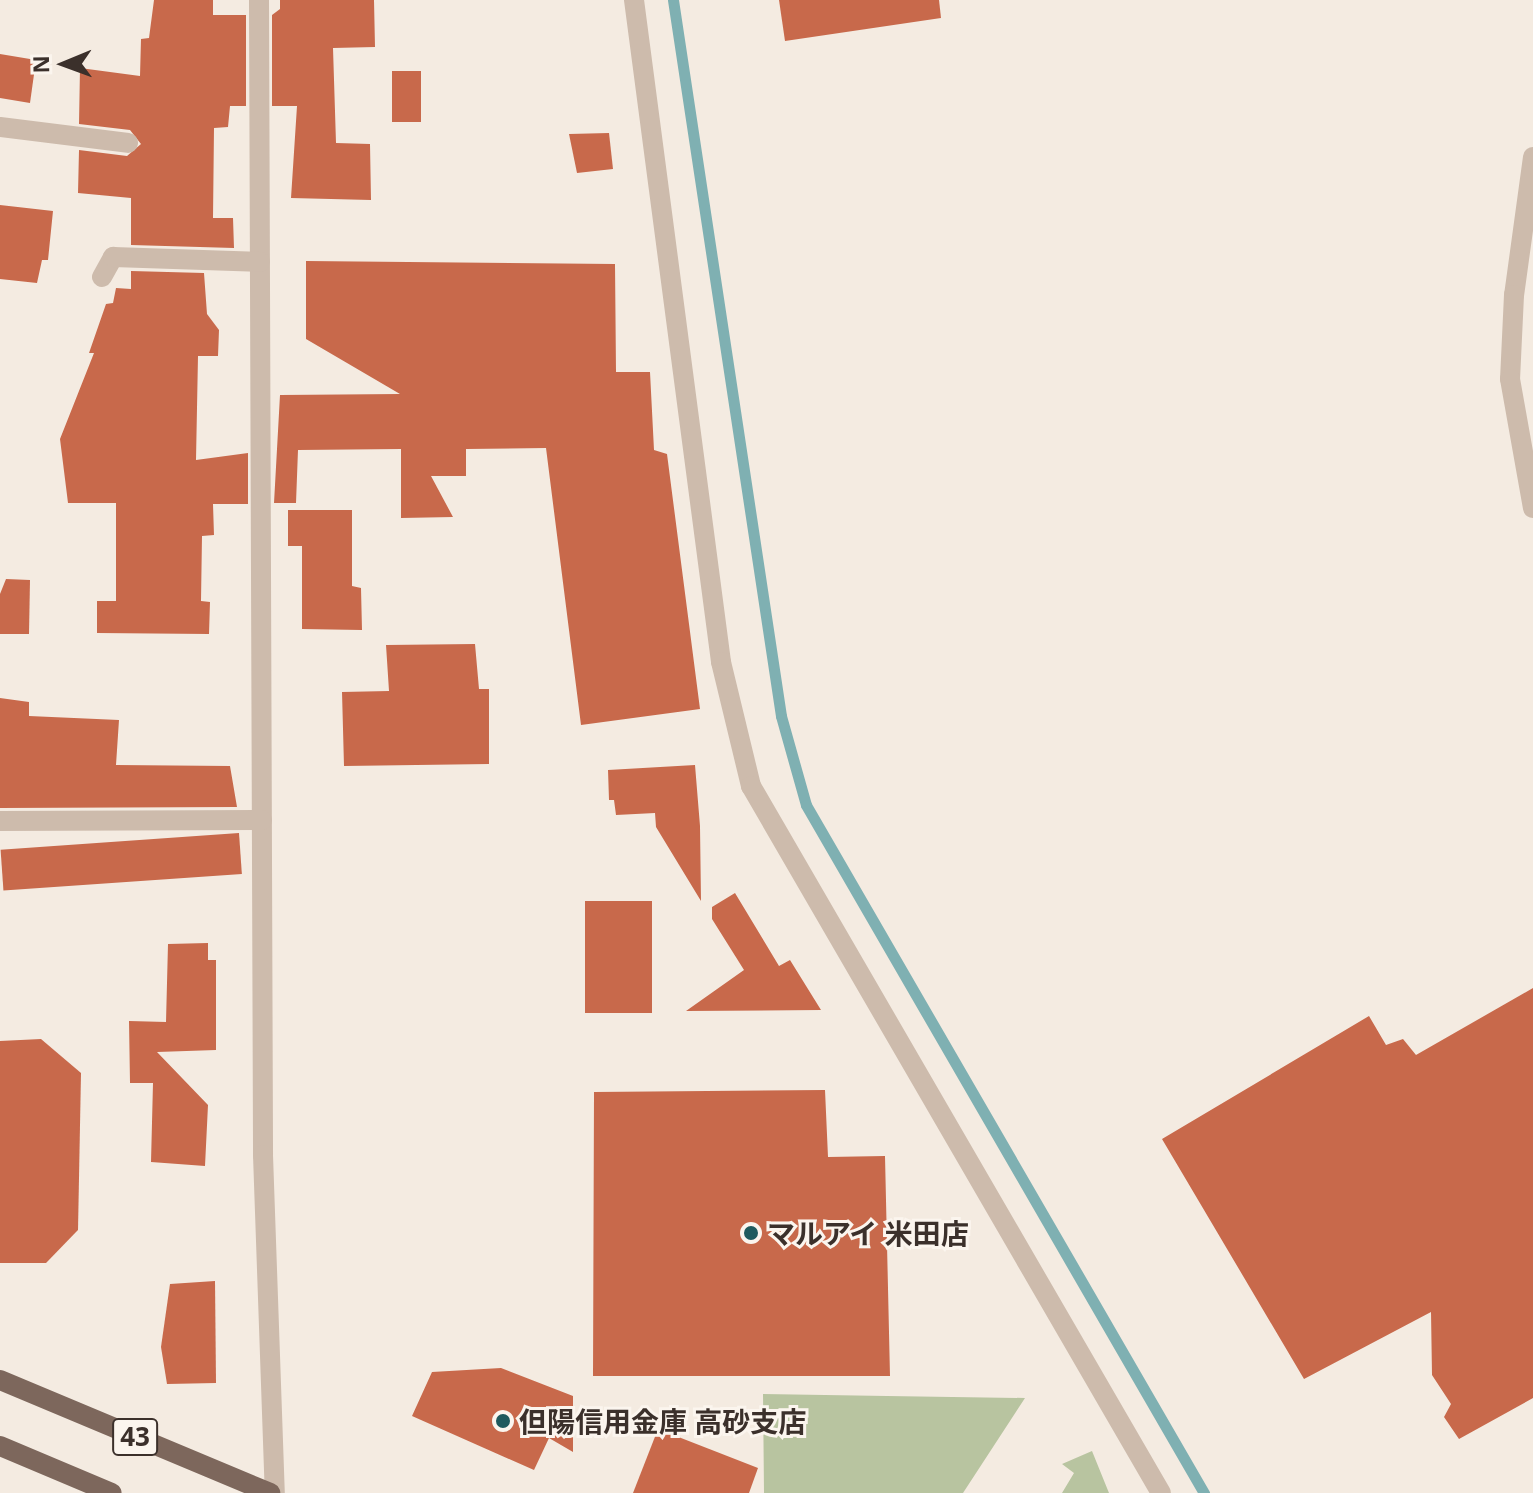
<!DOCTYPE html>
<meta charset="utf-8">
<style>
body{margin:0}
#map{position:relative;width:1533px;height:1493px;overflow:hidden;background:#f4ebe1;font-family:"Open Sans","Noto Sans JP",sans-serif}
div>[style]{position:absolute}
.green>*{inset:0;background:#b8c4a0}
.stream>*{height:11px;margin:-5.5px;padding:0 5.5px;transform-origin:5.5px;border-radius:5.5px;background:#7fb0b2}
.building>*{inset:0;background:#c8694b;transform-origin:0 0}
.minor>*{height:20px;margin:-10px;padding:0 10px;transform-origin:10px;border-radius:10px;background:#cdbbac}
.tertiary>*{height:20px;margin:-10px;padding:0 10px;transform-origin:10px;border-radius:10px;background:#cdbbac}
.primary>*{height:20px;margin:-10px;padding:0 10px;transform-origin:10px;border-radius:10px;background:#7d675c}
.dots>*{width:22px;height:22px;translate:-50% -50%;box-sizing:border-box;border:4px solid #fbf5ee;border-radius:50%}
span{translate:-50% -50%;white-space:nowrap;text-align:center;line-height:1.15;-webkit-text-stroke:6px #fbf5ee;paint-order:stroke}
.shield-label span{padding:2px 6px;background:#fbf5ee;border:2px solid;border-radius:6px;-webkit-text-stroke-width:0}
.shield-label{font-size:26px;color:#3b302b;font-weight:700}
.poi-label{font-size:28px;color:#3b302b;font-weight:700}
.left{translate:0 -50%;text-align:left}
.north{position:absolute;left:24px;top:24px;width:80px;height:80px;-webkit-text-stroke:6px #fbf5ee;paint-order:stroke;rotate:269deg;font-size:22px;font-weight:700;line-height:32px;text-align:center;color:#3b302b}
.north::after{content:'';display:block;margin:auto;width:28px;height:36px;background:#3b302b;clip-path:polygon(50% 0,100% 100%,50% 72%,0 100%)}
</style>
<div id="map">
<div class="green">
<div style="clip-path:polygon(763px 1394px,887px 1396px,1025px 1398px,963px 1493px,764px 1493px)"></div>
<div style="clip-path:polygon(1092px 1451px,1109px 1493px,1062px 1493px,1074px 1473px,1062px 1464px)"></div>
</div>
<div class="stream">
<div style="left:673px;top:0;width:724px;rotate:81.42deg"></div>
<div style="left:781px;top:716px;width:92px;rotate:74.3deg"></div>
<div style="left:806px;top:805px;width:795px;rotate:59.95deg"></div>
</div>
<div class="building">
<div style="clip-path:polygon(154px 0,213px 0,213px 15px,246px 15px,246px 106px,230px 106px,228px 127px,214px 128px,213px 218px,233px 218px,234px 248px,131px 245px,131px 198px,78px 193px,79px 150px,127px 156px,141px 144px,130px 130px,79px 124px,80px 68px,140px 76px,141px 39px,149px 38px)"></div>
<div style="clip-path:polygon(280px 0,374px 0,375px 47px,333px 48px,336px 143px,370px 144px,371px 200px,291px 198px,297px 106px,272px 106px,272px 15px,280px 9px)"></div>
<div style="clip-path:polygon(779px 0,939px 0,941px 18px,785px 41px)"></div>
<div style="clip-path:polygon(0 54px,36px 60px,30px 103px,0 98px)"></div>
<div style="left:392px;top:71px;width:29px;height:51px"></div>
<div style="clip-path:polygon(609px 133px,613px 169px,577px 173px,569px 134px)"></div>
<div style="clip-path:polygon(0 205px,53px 211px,48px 260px,42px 260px,37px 283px,0 279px)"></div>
<div style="clip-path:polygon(306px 261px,615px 264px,616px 372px,650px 372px,654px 450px,667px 454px,700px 709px,581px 725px,546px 448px,466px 449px,466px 476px,431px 476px,453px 517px,401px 518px,401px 449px,298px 450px,296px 503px,274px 503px,280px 395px,400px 394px,306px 339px)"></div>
<div style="clip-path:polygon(131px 271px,204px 273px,207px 314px,219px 330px,218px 356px,198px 356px,196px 460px,248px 453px,248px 504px,213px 504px,214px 535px,202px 536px,201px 601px,210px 602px,209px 634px,97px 633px,97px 601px,116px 601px,116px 503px,68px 503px,60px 439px,94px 353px,89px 353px,106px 304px,113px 303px,116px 288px,131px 289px)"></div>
<div style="clip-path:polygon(288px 510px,352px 510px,352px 586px,361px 588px,362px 630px,302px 629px,302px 546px,288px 546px)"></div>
<div style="clip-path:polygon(6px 579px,30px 580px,29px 634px,0 634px,0 594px)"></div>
<div style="clip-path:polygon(475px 644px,479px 689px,489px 689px,489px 764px,344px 766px,342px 692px,389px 691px,386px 645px)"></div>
<div style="clip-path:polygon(0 698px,29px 702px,29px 716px,119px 720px,116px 765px,230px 766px,237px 807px,0 808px)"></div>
<div style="clip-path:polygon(695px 765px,700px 826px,701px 901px,656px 827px,655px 813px,616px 815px,614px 800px,609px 800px,608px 770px)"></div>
<div style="left:239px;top:833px;width:41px;height:239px;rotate:86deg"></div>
<div style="clip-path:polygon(735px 893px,779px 966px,790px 960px,821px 1010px,686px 1011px,744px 970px,712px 919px,712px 907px)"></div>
<div style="left:585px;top:901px;width:67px;height:112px"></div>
<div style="clip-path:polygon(208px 943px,208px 960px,216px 960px,216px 1050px,157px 1052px,208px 1105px,205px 1166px,151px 1162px,153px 1083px,130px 1083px,129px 1021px,166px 1022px,168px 944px)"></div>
<div style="clip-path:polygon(1533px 988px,1533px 1398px,1459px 1439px,1444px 1417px,1451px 1404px,1432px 1375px,1431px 1312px,1304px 1379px,1162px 1139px,1369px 1016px,1386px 1045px,1403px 1039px,1416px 1055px)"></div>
<div style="clip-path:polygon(41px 1039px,81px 1073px,78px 1230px,46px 1263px,0 1263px,0 1041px)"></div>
<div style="clip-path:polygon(825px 1090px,828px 1157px,885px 1156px,890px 1376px,593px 1376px,594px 1092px)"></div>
<div style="clip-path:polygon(215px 1281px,216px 1383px,167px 1384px,161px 1347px,170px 1284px)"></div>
<div style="clip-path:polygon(501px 1368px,573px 1396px,573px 1452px,549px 1438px,534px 1470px,412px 1416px,432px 1372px)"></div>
<div style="clip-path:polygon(658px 1429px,758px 1468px,749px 1493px,633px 1493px)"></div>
</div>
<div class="minor">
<div style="left:259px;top:0;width:1155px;rotate:89.8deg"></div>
<div style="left:263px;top:1155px;width:338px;rotate:88deg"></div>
<div style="left:0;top:127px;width:129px;rotate:7.1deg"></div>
<div style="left:1533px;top:157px;width:139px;rotate:97.8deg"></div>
<div style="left:1514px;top:295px;width:84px;rotate:92.7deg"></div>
<div style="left:1510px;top:379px;width:131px;rotate:79.9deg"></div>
<div style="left:102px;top:277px;width:23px;rotate:-61deg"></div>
<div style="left:113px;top:257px;width:147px;rotate:1.9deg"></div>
<div style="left:0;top:821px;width:262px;rotate:-0.2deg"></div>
</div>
<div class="tertiary">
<div style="left:634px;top:0;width:668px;rotate:82.51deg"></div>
<div style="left:721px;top:662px;width:128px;rotate:76.4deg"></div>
<div style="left:751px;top:786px;width:817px;rotate:59.89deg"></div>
</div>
<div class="primary">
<div style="left:0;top:1380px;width:293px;rotate:22.7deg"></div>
<div style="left:0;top:1446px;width:121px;rotate:22.8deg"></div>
</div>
<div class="dots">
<div style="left:751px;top:1233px;background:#1f5a5e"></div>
<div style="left:503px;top:1421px;background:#1f5a5e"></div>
</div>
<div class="shield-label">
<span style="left:135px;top:1437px">43</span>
</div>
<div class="poi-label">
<span class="left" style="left:767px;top:1233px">マルアイ 米田店</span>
<span class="left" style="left:519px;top:1421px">但陽信用金庫 高砂支店</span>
</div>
<div class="north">N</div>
</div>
